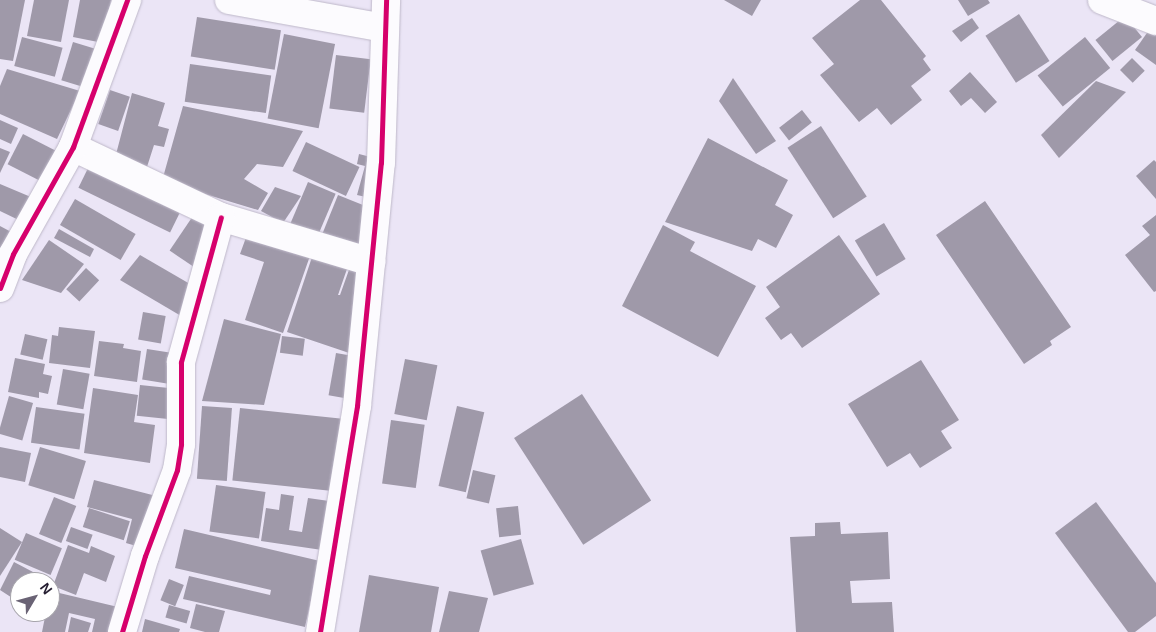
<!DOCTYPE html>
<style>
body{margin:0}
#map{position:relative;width:1156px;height:632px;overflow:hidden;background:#ebe5f6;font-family:Helvetica,sans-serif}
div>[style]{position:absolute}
.building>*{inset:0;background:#9f99a9;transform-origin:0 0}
.roads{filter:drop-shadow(0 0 1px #beb8c9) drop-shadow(0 0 1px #beb8c9)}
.minor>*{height:28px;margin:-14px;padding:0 14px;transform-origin:14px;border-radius:14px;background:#fcfbfe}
.cycleway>*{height:5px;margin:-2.5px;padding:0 2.5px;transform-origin:2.5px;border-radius:2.5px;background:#d6006c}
span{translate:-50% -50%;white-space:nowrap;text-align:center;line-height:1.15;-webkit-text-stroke:5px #fff;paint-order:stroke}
.north{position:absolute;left:10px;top:572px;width:50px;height:50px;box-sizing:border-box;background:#fff;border:1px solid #a7a5ac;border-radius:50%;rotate:53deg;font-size:14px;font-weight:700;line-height:20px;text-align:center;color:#241d30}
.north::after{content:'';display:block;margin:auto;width:18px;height:22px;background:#6a6375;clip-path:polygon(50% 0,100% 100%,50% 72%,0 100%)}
</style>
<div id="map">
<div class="building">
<div style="clip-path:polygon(0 0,25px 0,13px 61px,0 59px)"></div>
<div style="clip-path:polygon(34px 0,69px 0,61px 42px,27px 36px)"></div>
<div style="clip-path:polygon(80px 0,111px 0,103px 43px,73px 37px)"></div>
<div style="clip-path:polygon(724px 0,761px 0,752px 16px)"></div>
<div style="clip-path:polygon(860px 0,881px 0,926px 56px,923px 59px,931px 70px,911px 86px,922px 100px,891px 125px,877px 108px,859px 122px,820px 75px,834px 64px,812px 38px)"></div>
<div style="clip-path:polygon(958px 0,988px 0,990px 3px,968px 16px)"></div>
<div style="left:1019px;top:14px;width:56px;height:40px;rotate:57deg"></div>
<div style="left:1125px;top:16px;width:27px;height:38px;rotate:51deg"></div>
<div style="left:197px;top:17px;width:85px;height:40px;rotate:9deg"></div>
<div style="clip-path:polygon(972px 18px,979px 28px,961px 42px,952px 31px)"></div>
<div style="clip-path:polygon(1156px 20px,1156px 65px,1135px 50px)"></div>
<div style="left:284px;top:34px;width:52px;height:86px;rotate:11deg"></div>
<div style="left:22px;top:37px;width:42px;height:30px;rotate:15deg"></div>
<div style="left:1085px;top:37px;width:40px;height:61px;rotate:51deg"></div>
<div style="left:73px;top:42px;width:30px;height:40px;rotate:17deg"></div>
<div style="left:336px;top:55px;width:35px;height:54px;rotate:7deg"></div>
<div style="left:1132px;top:58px;width:18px;height:17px;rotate:45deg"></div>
<div style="left:190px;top:64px;width:82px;height:38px;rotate:8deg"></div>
<div style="clip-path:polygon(7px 69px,80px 91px,57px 139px,0 114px,0 86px)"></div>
<div style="clip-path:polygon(970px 72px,997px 102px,985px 113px,971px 98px,961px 106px,949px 91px)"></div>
<div style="clip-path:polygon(733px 78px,776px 141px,756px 154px,719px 101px)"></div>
<div style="clip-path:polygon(1096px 81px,1126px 92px,1059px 158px,1041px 135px)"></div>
<div style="left:110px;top:90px;width:21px;height:36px;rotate:19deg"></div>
<div style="clip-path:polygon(132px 93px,165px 103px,158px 126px,169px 129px,164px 147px,154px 145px,146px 170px,114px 162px)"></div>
<div style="clip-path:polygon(183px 106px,303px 131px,283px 167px,257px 164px,244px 179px,268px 193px,258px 210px,162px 181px)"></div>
<div style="left:802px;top:110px;width:16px;height:29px;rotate:52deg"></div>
<div style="clip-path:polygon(0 120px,18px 128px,11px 144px,0 139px)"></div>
<div style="left:821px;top:126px;width:84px;height:40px;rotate:57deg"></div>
<div style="left:23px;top:134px;width:38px;height:34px;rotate:27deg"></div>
<div style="clip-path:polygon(708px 138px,788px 180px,775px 205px,793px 215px,776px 248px,758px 239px,752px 251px,665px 222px)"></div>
<div style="left:306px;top:142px;width:59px;height:32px;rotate:25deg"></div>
<div style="clip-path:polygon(0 148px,10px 152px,0 173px)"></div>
<div style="clip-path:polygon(359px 154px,386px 161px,375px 199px,357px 195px,365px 166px,357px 164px)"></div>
<div style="left:92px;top:160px;width:102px;height:31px;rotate:26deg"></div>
<div style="clip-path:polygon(1154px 160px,1156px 162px,1156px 199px,1136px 176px)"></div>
<div style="left:308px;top:182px;width:30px;height:45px;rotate:23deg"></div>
<div style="clip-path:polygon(0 184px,38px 200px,27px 224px,0 211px)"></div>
<div style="clip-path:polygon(275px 187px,301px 196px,283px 223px,261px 211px)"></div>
<div style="left:338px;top:195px;width:41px;height:42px;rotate:22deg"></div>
<div style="left:75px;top:199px;width:70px;height:30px;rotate:30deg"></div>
<div style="clip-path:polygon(985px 201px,1071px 327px,1050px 341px,1052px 345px,1024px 364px,936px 235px)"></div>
<div style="left:197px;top:210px;width:42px;height:49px;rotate:34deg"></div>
<div style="clip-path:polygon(1156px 215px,1156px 291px,1154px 292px,1125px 255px,1150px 235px,1142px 226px)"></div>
<div style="left:884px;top:223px;width:42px;height:34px;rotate:59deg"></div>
<div style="clip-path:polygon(663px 225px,695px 242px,690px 251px,756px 286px,718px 357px,622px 306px)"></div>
<div style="clip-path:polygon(0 226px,15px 234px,0 263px)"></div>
<div style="clip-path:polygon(59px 229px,94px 249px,90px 257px,54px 238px)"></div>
<div style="clip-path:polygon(248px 232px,311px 253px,283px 333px,245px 320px,264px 262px,240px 254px)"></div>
<div style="clip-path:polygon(839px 235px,880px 294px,802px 348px,791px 333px,781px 340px,765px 318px,780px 307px,766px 287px)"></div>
<div style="clip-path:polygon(49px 240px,84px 264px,61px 293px,22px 280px)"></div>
<div style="clip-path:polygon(313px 254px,348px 266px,338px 295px,340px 295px,350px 267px,374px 275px,369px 291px,382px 296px,361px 357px,287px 332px)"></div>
<div style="clip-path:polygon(140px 255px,190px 284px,193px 323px,120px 280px)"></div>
<div style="left:86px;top:268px;width:18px;height:29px;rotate:43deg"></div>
<div style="left:143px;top:312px;width:23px;height:28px;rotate:10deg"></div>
<div style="clip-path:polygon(224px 319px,281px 334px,264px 405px,202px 401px)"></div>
<div style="clip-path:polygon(59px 327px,95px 331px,90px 368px,49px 363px,52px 335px,58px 336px)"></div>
<div style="left:25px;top:334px;width:23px;height:21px;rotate:13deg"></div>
<div style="left:282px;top:336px;width:23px;height:17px;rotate:7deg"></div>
<div style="clip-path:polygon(99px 341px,124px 344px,123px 348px,141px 351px,137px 382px,94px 376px)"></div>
<div style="left:147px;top:349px;width:39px;height:31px;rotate:9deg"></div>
<div style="left:336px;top:353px;width:23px;height:43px;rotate:10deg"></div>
<div style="clip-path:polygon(15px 358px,45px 364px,43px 374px,52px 376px,48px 394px,39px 392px,39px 398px,8px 392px)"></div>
<div style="left:405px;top:359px;width:33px;height:56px;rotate:11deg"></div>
<div style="clip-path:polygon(921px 360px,959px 420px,941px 431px,952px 448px,920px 468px,910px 453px,887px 467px,848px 404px)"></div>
<div style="left:63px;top:369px;width:27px;height:36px;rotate:10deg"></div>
<div style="left:140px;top:385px;width:41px;height:31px;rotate:6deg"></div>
<div style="clip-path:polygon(93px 388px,138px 395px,134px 422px,155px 425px,150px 463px,84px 453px)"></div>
<div style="left:582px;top:394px;width:127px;height:81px;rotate:57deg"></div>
<div style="left:9px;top:396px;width:25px;height:39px;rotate:16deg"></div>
<div style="left:202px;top:406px;width:30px;height:73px;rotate:4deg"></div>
<div style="left:457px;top:406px;width:28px;height:82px;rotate:13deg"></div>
<div style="left:36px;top:407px;width:49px;height:36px;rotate:8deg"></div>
<div style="left:240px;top:408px;width:103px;height:73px;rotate:6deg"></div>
<div style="left:391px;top:420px;width:34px;height:64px;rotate:8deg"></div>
<div style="clip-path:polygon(0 447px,31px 453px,25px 482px,0 477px)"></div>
<div style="left:40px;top:447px;width:48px;height:40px;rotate:17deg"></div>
<div style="left:473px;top:470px;width:23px;height:29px;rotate:13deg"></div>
<div style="clip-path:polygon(94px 480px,164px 498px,150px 550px,126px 543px,132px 519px,87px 507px)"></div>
<div style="left:216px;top:485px;width:50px;height:47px;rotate:8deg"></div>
<div style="clip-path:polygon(281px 494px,294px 496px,289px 530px,302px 532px,308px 498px,329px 501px,322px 550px,261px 541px,266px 508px,279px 510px)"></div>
<div style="left:54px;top:497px;width:24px;height:40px;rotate:22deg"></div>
<div style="clip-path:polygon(1096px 502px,1156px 583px,1156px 616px,1135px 632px,1128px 632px,1055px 533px)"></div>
<div style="left:518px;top:506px;width:29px;height:22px;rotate:84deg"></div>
<div style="left:89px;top:508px;width:43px;height:20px;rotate:18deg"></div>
<div style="clip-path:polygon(840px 522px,841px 534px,888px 532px,890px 579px,850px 581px,852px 603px,892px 602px,894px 632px,796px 632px,790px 537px,815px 536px,815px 523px)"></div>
<div style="left:71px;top:527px;width:23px;height:15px;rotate:20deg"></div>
<div style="clip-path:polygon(0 528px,22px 542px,0 576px)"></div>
<div style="clip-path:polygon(184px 529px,320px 561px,305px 627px,183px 599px,189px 576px,270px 595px,271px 590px,175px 568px)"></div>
<div style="left:26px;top:533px;width:39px;height:29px;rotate:23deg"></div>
<div style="left:521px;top:539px;width:47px;height:42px;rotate:74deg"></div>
<div style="clip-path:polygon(68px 545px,89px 553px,91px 546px,115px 556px,106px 582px,84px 573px,76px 595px,53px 586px)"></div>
<div style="clip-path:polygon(14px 562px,52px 582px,20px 582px,20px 603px,0 590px)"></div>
<div style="clip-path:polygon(369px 575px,439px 587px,431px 632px,359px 632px)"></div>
<div style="left:169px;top:579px;width:16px;height:23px;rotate:22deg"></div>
<div style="clip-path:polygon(51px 591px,118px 607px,112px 632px,92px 632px,95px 619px,69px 613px,65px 632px,42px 632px,46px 612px,50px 612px)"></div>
<div style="clip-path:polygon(449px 591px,488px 598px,479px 632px,439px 632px)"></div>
<div style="clip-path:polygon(196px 604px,225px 611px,219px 632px,205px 632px,190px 628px)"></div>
<div style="left:169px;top:605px;width:22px;height:13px;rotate:16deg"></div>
<div style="clip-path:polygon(71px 617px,91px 623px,88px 632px,68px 632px)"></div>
<div style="clip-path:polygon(145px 619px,180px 629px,179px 632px,142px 632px)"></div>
</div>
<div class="roads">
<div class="minor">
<div style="left:229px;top:0;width:158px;rotate:10.2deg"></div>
<div style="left:1102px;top:0;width:58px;rotate:21.3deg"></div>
<div style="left:73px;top:147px;width:164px;rotate:25.3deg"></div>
<div style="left:221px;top:217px;width:157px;rotate:16.7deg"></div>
<div style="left:0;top:288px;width:36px;rotate:-69deg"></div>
<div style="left:13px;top:254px;width:123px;rotate:-60.7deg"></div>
<div style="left:73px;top:147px;width:157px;rotate:-69.8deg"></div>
<div style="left:122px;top:632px;width:79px;rotate:-73.2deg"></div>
<div style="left:145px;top:556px;width:92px;rotate:-69.6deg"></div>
<div style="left:177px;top:470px;width:26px;rotate:-81deg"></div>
<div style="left:181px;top:444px;width:82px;rotate:-90deg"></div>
<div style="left:181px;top:362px;width:150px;rotate:-74.6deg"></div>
<div style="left:320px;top:632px;width:229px;rotate:-80.7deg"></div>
<div style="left:357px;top:406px;width:244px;rotate:-84.4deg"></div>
<div style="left:381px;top:163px;width:163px;rotate:-88.2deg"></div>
</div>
</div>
<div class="cycleway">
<div style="left:0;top:288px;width:36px;rotate:-69deg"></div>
<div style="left:13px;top:254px;width:123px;rotate:-60.7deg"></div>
<div style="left:73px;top:147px;width:157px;rotate:-69.8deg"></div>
<div style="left:122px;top:632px;width:79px;rotate:-73.2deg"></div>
<div style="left:145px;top:556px;width:92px;rotate:-69.6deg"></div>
<div style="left:177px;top:470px;width:26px;rotate:-81deg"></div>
<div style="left:181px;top:444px;width:82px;rotate:-90deg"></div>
<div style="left:181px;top:362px;width:150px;rotate:-74.6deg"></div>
<div style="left:320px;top:632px;width:229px;rotate:-80.7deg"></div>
<div style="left:357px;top:406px;width:244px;rotate:-84.4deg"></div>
<div style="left:381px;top:163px;width:163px;rotate:-88.2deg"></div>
</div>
<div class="north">N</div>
</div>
